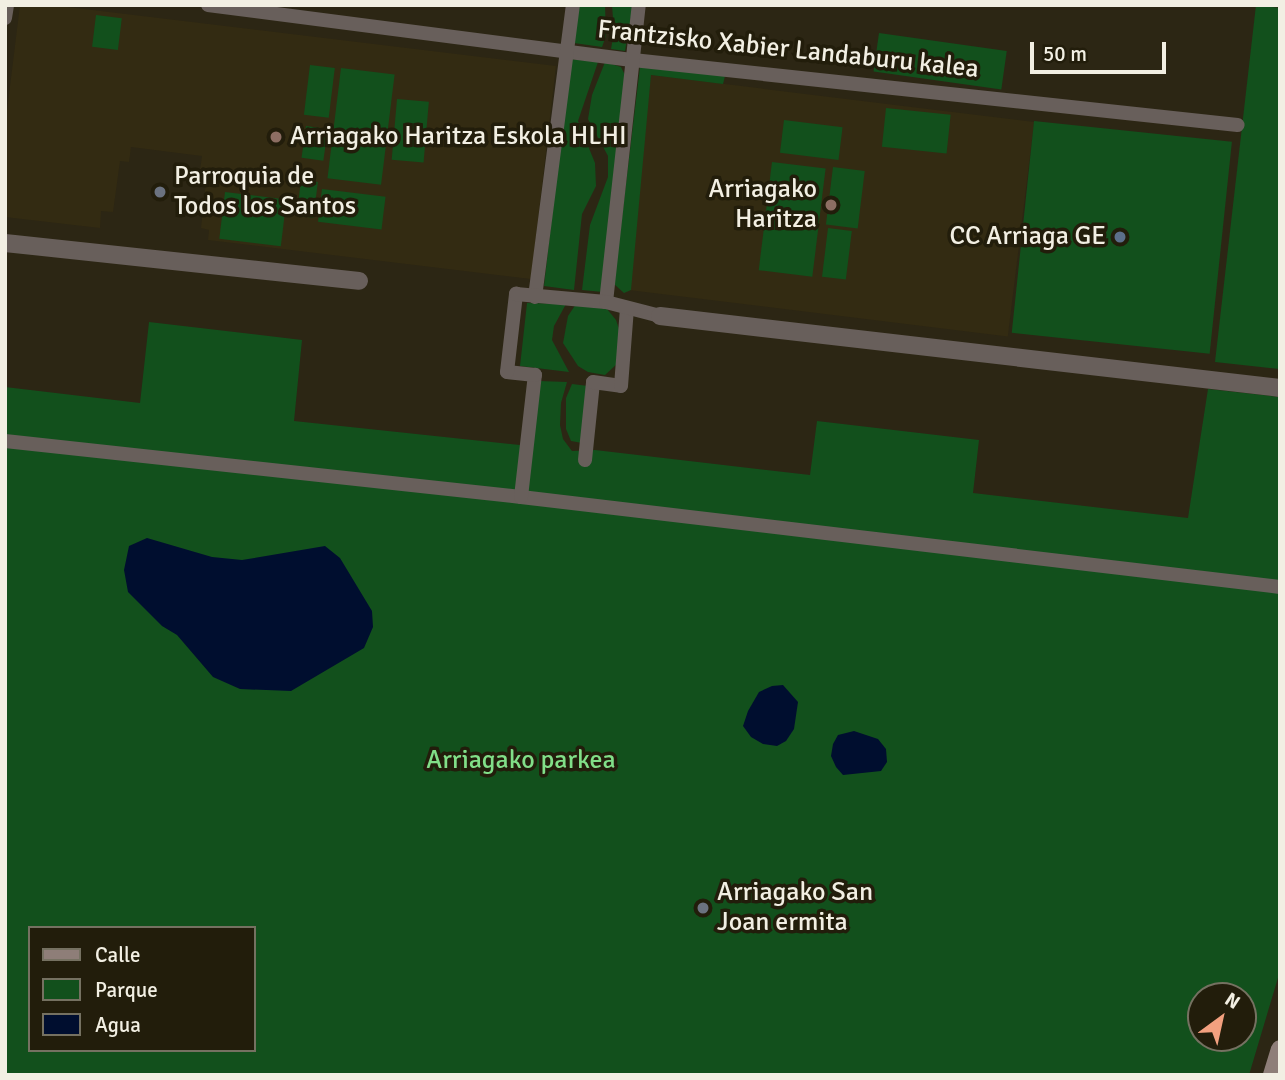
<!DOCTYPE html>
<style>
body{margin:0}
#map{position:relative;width:1285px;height:1080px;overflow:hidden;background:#2c2614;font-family:Signika,sans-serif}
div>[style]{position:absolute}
.built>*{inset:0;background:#332b12;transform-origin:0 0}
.green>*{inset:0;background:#12501c;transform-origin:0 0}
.water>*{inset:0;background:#000e2f}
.pedestrian>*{height:14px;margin:-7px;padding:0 7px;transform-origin:7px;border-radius:7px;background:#685f5b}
.minor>*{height:18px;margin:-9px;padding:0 9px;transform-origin:9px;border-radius:9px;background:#685f5b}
.secondary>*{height:18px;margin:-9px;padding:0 9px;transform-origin:9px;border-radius:9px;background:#8e7e78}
.dots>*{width:19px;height:19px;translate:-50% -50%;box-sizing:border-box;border:4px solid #221d0b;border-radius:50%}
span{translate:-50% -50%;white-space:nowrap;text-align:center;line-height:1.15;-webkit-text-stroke:7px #221d0b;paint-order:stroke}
.street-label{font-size:26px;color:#f2efe3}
.poi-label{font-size:26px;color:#f2efe3}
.left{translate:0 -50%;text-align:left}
.right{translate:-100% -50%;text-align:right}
.park-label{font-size:26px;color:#81df88}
.frame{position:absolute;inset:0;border:7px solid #f2efe3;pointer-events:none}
.legend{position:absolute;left:28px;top:926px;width:228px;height:126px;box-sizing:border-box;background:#221d0b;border:2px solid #757161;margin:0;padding:9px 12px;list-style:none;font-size:21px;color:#f2efe3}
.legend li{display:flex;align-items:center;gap:14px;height:35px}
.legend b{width:35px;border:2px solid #757161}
.north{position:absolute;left:1187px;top:982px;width:70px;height:70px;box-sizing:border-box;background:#221d0b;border:2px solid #757161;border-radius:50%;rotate:33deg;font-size:19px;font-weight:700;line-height:28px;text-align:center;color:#f2efe3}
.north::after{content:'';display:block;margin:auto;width:24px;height:32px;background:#f2a07f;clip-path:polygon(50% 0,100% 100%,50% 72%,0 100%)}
.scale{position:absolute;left:1030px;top:42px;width:136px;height:32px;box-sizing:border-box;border:4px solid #f2efe3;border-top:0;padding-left:9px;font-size:21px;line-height:24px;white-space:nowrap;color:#f2efe3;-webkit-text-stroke:5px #221d0b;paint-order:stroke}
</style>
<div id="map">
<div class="built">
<div style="clip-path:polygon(20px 5px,51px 5px,556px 66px,531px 279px,208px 240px,209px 230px,201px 228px,207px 172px,200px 170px,202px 156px,131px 147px,129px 162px,120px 161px,113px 212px,101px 211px,100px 228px,5px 217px,5px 127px)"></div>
<div style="left:651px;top:75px;width:386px;height:216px;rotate:7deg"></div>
</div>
<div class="green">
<div style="clip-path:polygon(577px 5px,605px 5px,606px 36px,602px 47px,574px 43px)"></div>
<div style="clip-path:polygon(612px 5px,633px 5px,625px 51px,611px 49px,614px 32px)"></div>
<div style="clip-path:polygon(1256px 5px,1280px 8px,1280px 369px,1215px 362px)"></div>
<div style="left:96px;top:15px;width:26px;height:32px;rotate:7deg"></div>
<div style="left:879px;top:33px;width:129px;height:39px;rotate:8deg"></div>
<div style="clip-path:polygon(570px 59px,598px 62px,578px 121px,595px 163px,596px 186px,582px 214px,574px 290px,544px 286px)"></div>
<div style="clip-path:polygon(605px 62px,621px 67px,626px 77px,603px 292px,582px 290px,590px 225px,608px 177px,608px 156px,588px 119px,592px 95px)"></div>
<div style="left:310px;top:65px;width:25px;height:50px;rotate:7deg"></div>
<div style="clip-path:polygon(640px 67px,725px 76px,723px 84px,651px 75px,631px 290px,624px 293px,614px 284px)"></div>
<div style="left:341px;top:68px;width:54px;height:111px;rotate:7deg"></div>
<div style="left:397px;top:99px;width:32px;height:61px;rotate:5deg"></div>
<div style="left:886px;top:108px;width:65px;height:39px;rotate:6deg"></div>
<div style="left:784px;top:120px;width:59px;height:33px;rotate:7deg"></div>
<div style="left:1034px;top:121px;width:199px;height:213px;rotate:6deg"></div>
<div style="left:306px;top:126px;width:22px;height:32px;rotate:8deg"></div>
<div style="left:772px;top:162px;width:54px;height:109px;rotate:7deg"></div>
<div style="left:833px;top:167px;width:32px;height:58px;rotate:7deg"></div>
<div style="left:301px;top:180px;width:17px;height:36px;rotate:7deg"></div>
<div style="left:322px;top:189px;width:64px;height:33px;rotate:7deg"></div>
<div style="left:225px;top:192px;width:62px;height:47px;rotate:7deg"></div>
<div style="left:828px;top:228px;width:24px;height:49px;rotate:7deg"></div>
<div style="clip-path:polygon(527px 303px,566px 304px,554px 326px,552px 340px,569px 372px,520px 366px)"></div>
<div style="clip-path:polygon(576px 304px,607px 309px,616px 320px,623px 341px,618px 363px,605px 375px,588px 372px,578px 366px,563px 343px,568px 316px)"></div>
<div style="clip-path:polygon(evenodd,149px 322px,302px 340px,294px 421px,529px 446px,539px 381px,567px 382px,561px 403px,560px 425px,563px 439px,572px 451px,595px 450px,810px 475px,817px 421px,979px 440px,973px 493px,1188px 518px,1208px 389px,1280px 397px,1280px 971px,1249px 1075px,5px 1075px,5px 387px,140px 403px,149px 322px,30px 928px,254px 928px,254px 1050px,30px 1050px,30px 928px,149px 322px,1201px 996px,1243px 996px,1243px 1038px,1201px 1038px,1201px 996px)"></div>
<div style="clip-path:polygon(572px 384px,588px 386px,582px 443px,571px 441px,566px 429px,566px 398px)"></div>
</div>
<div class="water">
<div style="clip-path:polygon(147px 538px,212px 557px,242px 560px,325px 546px,340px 558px,372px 611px,373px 627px,364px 648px,291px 691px,240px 689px,213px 677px,177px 635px,162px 626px,128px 592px,124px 570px,129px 546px)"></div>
<div style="clip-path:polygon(783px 685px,798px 702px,794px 729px,786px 741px,777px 746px,763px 744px,751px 737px,743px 726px,748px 711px,759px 692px,772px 686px)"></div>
<div style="clip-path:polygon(854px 731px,878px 739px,886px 749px,887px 762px,881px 771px,843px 775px,836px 767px,831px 756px,833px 744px,838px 735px)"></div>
</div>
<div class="pedestrian">
<div style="left:208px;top:5px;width:429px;rotate:7.4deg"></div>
<div style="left:633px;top:60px;width:608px;rotate:6.13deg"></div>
<div style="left:5px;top:18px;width:13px;rotate:-81deg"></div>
<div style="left:535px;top:297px;width:294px;rotate:-82.6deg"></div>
<div style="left:606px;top:302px;width:299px;rotate:-83.7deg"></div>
<div style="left:5px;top:441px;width:519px;rotate:6.19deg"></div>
<div style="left:521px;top:497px;width:764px;rotate:6.76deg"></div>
<div style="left:585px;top:460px;width:78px;rotate:-84.1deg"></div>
<div style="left:593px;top:382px;width:28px;rotate:8deg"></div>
<div style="left:621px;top:386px;width:78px;rotate:-85.6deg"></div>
<div style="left:521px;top:497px;width:123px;rotate:-83.5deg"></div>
<div style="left:535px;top:375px;width:28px;rotate:-174deg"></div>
<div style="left:507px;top:372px;width:79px;rotate:-83.4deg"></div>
<div style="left:516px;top:294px;width:90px;rotate:5.1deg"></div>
<div style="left:606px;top:302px;width:56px;rotate:14.5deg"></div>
</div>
<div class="minor">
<div style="left:5px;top:243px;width:356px;rotate:6.1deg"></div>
<div style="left:660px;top:316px;width:624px;rotate:6.62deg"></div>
</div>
<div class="secondary">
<div style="left:1272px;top:1075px;width:27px;rotate:-73deg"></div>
</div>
<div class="dots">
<div style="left:276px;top:137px;background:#8d6e63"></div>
<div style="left:160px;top:192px;background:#6b7280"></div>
<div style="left:831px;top:205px;background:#8d6e63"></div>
<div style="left:1120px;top:237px;background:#5c6f8a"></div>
<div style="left:703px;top:908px;background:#6b7280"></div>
</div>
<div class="street-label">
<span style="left:788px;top:50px;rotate:6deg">Frantzisko Xabier Landaburu kalea</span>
</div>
<div class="poi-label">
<span class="left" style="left:290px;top:137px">Arriagako Haritza Eskola HLHI</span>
<span class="left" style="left:174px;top:192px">Parroquia de<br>Todos los Santos</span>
<span class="right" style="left:817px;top:205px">Arriagako<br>Haritza</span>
<span class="right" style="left:1106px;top:237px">CC Arriaga GE</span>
<span class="left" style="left:717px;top:908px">Arriagako San<br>Joan ermita</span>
</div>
<div class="park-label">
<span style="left:521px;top:761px">Arriagako parkea</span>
</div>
<div class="frame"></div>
<ul class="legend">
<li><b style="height:9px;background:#8e7e78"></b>Calle</li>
<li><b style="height:19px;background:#12501c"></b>Parque</li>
<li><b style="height:19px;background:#000e2f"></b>Agua</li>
</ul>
<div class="north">N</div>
<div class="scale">50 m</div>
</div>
